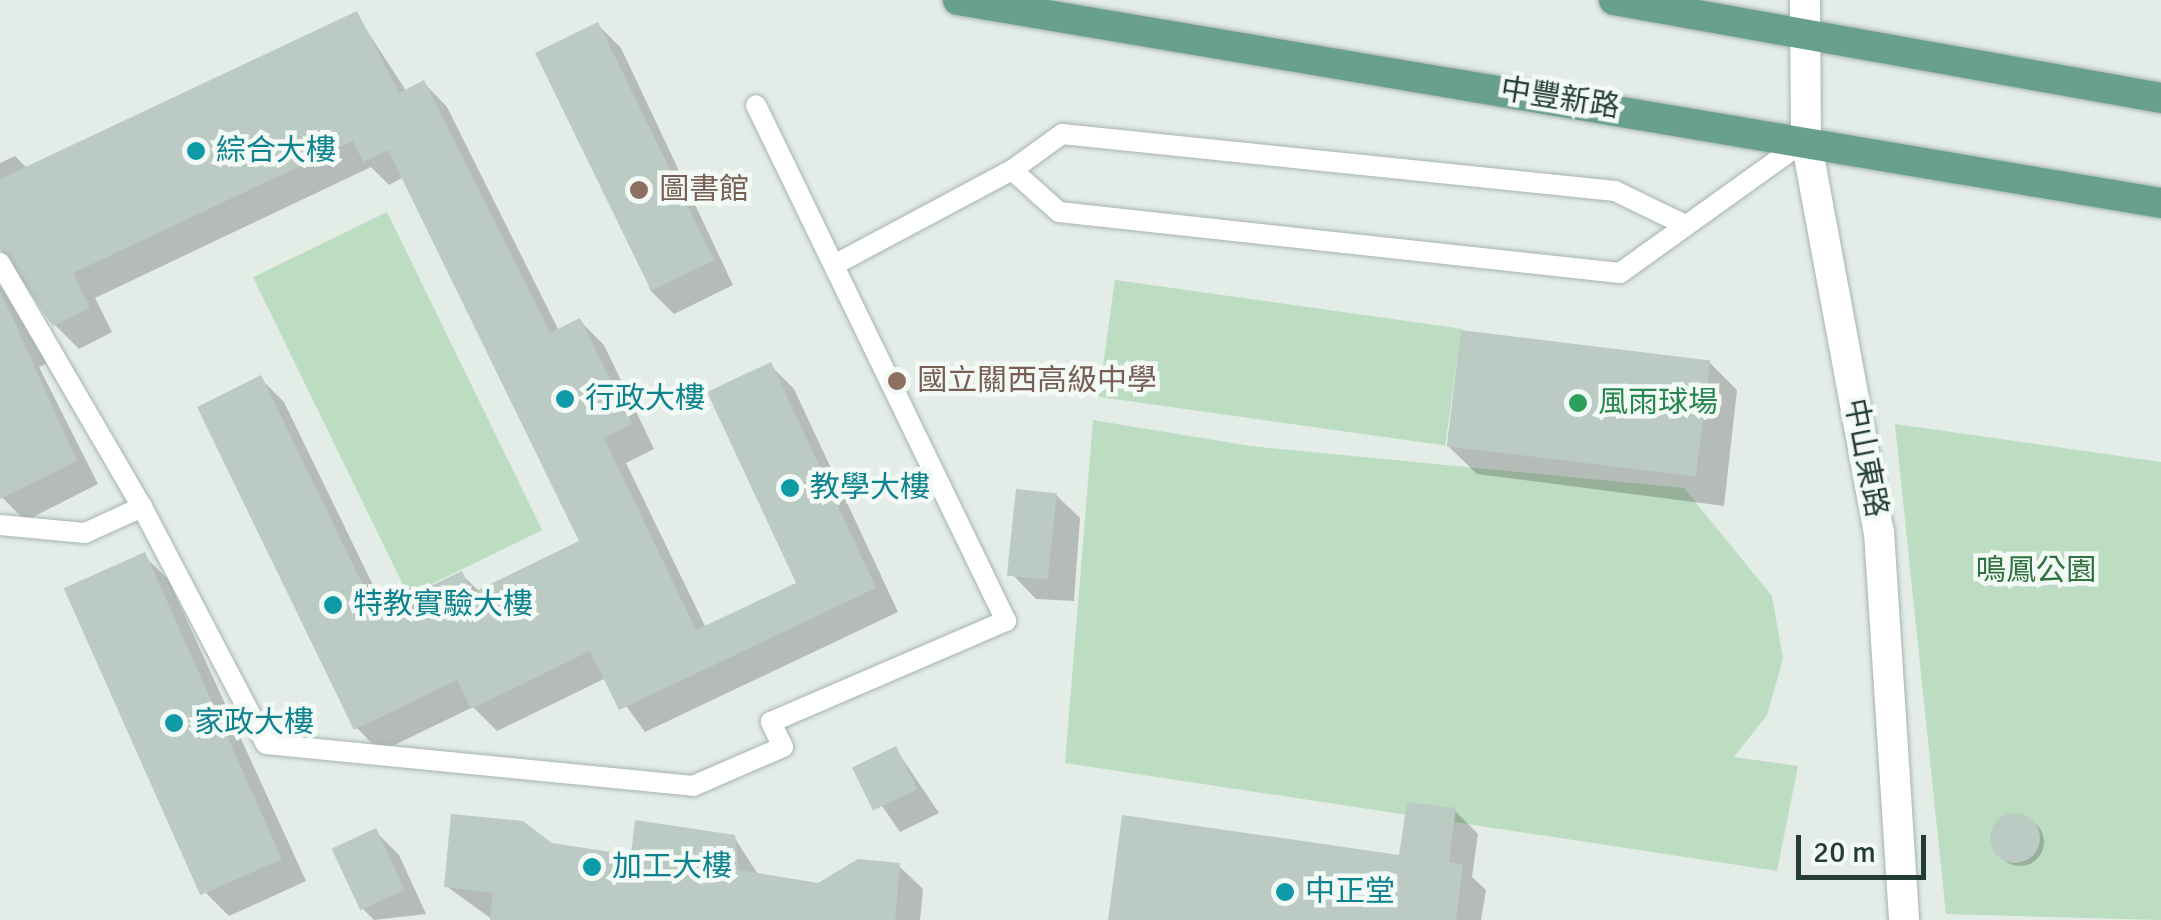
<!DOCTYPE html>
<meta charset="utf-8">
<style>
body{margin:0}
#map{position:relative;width:2161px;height:920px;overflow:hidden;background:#e3ece7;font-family:Signika,"Noto Sans TC",sans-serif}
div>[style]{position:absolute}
.green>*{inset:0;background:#bcddc1;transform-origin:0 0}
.shadow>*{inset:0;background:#0003}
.round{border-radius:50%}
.building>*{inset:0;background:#bbcac2;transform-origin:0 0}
.roads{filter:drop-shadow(0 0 2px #a6b4ad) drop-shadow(0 0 2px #a6b4ad)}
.service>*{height:20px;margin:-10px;padding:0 10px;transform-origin:10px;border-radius:10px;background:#fff}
.tertiary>*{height:30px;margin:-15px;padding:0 15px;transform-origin:15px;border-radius:15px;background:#fff}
.primary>*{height:30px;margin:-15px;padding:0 15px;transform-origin:15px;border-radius:15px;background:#69a08b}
.dots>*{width:28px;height:28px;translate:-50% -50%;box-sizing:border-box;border:5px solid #f3f9f5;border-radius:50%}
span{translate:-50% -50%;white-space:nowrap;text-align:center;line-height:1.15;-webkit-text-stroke:9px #f3f9f5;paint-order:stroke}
.street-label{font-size:30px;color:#233d33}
.culture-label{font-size:30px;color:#0d838f}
.left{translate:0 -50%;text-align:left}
.education-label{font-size:30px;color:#785e54}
.leisure-label{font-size:30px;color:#27864d}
.park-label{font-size:30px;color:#2f7340}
.scale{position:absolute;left:1796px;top:835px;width:130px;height:45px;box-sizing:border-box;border:5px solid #233d33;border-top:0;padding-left:12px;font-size:30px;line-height:35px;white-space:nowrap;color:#233d33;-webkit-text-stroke:8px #f3f9f5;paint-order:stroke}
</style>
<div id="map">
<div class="green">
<div style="left:387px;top:212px;width:354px;height:149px;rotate:64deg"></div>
<div style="left:1115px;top:280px;width:350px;height:118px;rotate:8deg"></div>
<div style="clip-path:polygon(1093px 420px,1250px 446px,1684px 488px,1772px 596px,1783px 659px,1767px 715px,1734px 757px,1798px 766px,1777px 871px,1065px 763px)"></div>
<div style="clip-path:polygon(1895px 424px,2161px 462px,2161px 920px,1946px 914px)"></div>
</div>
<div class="shadow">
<div style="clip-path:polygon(356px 14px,407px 92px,424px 83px,447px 107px,559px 331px,580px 321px,604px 345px,654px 449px,626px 463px,706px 628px,799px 585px,770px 365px,794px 389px,898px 612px,645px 732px,606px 678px,497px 731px,473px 707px,380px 752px,357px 728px,260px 378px,284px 402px,385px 610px,461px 574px,480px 592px,583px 542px,404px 177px,389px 185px,371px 167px,95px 298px,112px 332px,79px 349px,55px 325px,0 202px,0 163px,15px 156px,28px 169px)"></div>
<div style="clip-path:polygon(598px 25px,621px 48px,733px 285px,674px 314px,650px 290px)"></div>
<div style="clip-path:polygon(0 286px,49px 362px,39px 367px,98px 484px,25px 521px,0 495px)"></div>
<div style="clip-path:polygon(1708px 361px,1737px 390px,1724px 506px,1477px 474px,1448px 446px)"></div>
<div style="clip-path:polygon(1056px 495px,1080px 518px,1074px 601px,1036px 599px,1013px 575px)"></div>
<div style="clip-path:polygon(144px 556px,168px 579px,306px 881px,229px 916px,206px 893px)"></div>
<div style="clip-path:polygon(896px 749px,939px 813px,900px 832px,856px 768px)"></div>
<div style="clip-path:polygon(1455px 811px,1478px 834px,1472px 877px,1486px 890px,1481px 920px,1110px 920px,1402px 858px)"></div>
<div class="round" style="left:1996px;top:818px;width:48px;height:48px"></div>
<div style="clip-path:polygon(375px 831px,399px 855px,426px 914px,374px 920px,363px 909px)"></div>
<div style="clip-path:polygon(734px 837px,759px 876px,818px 886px,899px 866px,923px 889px,920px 920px,493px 920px,446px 886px,551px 846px,633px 858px)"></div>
</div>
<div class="building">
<div style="clip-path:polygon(357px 11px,399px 93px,424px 80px,550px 333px,580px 318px,632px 424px,604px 438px,696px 630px,796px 583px,707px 392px,771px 362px,876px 588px,619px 710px,590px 651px,471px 709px,457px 680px,354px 730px,197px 407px,261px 375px,376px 612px,462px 571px,472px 593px,579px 541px,388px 150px,363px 162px,353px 141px,73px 273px,90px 308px,53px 326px,0 249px,0 179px)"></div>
<div style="left:598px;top:22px;width:265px;height:70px;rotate:64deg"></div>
<div style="clip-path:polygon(0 290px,77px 461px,0 499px)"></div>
<div style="left:1461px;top:330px;width:251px;height:117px;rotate:7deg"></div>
<div style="left:1016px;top:489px;width:41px;height:87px;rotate:6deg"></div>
<div style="left:145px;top:552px;width:336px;height:89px;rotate:66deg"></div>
<div style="left:896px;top:746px;width:48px;height:49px;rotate:64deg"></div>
<div style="clip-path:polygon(1407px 802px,1456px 808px,1449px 862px,1463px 864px,1456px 920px,1108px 920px,1122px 815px,1399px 855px)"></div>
<div class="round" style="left:1990px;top:813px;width:50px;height:50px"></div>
<div style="clip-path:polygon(451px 814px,523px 821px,552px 843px,631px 855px,635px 820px,735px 835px,739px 870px,818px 883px,858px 859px,900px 863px,895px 920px,490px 920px,493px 893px,444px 887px)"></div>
<div style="left:376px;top:828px;width:68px;height:49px;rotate:65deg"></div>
</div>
<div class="roads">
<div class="service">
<div style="left:1683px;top:224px;width:76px;rotate:-154.1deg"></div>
<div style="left:1615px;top:191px;width:556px;rotate:-174.12deg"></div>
<div style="left:1062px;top:134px;width:62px;rotate:144.2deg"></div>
<div style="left:1012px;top:170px;width:63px;rotate:41.8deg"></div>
<div style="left:1059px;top:212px;width:564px;rotate:6.21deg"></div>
<div style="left:1620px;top:273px;width:229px;rotate:-35.6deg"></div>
<div style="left:0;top:263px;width:282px;rotate:59.8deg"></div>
<div style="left:834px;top:265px;width:202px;rotate:-28.1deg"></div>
<div style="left:0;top:525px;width:85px;rotate:5.4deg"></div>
<div style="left:85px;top:533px;width:63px;rotate:-24.5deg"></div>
<div style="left:142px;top:507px;width:267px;rotate:62.4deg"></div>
<div style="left:266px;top:744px;width:429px;rotate:5.6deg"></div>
<div style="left:693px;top:786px;width:98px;rotate:-23.4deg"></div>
<div style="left:783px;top:747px;width:28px;rotate:-116deg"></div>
<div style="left:771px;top:722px;width:256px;rotate:-23.3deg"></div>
<div style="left:1006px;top:621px;width:573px;rotate:-115.85deg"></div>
</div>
<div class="tertiary">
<div style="left:1805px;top:0;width:140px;rotate:89.6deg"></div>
<div style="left:1806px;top:140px;width:399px;rotate:79.5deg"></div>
<div style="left:1879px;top:532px;width:389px;rotate:86.3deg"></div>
</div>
<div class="primary">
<div style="left:958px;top:0;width:1220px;rotate:9.58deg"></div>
<div style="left:1614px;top:0;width:556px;rotate:10.16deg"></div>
</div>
</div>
<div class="dots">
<div style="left:196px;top:151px;background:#0f9aa8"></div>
<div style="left:639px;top:190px;background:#8d6e63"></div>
<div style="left:897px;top:381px;background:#8d6e63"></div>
<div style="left:565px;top:399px;background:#0f9aa8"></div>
<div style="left:1578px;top:403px;background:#2e9e5b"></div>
<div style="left:790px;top:488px;background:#0f9aa8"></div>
<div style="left:333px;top:605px;background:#0f9aa8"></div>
<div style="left:174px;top:723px;background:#0f9aa8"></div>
<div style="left:592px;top:867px;background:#0f9aa8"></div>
<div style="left:1285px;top:892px;background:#0f9aa8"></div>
</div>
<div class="street-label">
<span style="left:1560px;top:99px;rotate:9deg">中豐新路</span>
<span style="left:1865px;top:458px;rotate:79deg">中山東路</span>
</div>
<div class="culture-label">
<span class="left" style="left:216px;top:151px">綜合大樓</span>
<span class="left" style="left:585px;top:399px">行政大樓</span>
<span class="left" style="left:810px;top:488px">教學大樓</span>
<span class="left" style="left:353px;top:605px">特教實驗大樓</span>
<span class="left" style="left:194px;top:723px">家政大樓</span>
<span class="left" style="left:612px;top:867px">加工大樓</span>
<span class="left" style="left:1305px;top:892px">中正堂</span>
</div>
<div class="education-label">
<span class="left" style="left:659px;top:190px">圖書館</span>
<span class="left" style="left:917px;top:381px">國立關西高級中學</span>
</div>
<div class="leisure-label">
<span class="left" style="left:1598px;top:403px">風雨球場</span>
</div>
<div class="park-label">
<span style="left:2036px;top:571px">鳴鳳公園</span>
</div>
<div class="scale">20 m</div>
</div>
